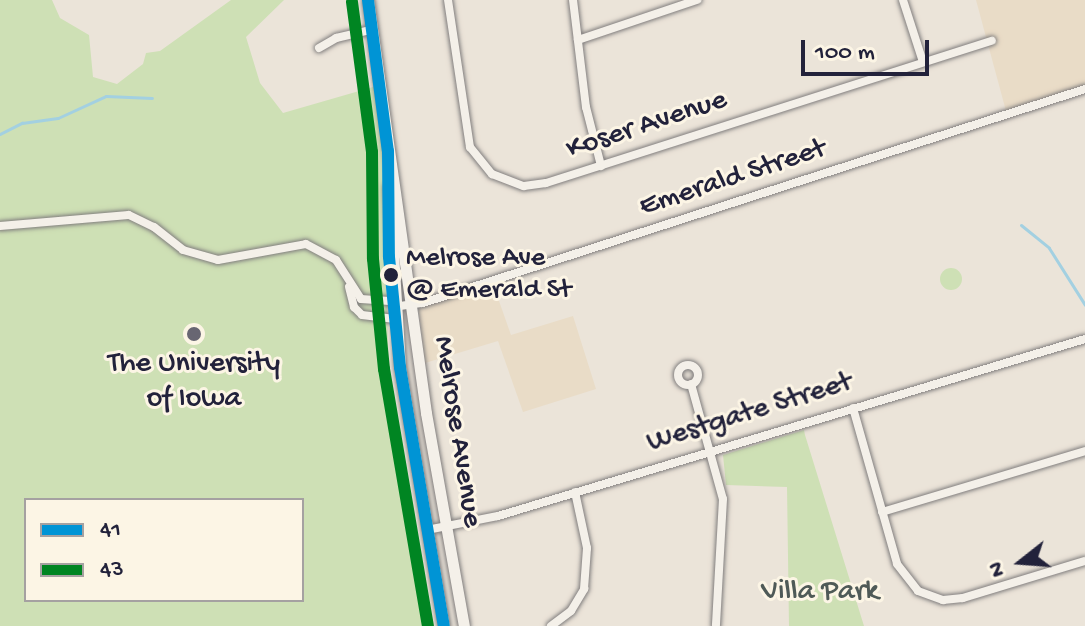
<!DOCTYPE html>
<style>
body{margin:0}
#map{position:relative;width:1085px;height:626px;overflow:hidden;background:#ebe4d9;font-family:"Gochi Hand",sans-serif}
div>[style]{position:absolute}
.built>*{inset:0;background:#e9dcc7}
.green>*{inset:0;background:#cee0b5}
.round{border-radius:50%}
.stream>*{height:3px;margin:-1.5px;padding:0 1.5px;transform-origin:1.5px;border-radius:1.5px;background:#a3d0e1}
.roads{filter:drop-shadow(0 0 2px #817e7e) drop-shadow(0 0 2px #817e7e)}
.minor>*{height:8px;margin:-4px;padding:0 4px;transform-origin:4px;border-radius:4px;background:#f4f0e9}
.minor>.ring{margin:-4px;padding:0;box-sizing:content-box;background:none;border:8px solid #f4f0e9;border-radius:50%}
.secondary>*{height:11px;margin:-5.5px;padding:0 5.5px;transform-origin:5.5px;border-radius:5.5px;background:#f4f0e9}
.bus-1>*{height:12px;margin:-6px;padding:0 6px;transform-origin:6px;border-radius:6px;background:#0094d5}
.bus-2>*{height:12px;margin:-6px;padding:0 6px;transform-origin:6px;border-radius:6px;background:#008522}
.dots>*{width:22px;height:22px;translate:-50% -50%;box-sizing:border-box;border:4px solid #fcf5e5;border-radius:50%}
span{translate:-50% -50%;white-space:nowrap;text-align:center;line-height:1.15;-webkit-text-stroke:6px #fcf5e5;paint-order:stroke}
.bus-label{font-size:28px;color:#22223b}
.left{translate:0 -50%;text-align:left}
.street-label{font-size:30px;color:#22223b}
.poi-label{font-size:30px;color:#22223b}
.park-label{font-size:30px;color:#4f5a57}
.legend{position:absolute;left:24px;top:498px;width:280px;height:104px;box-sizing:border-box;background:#fcf5e5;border:2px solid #a5a1a1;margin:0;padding:10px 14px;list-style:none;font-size:24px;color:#22223b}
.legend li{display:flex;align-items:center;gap:16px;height:40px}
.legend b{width:40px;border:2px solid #a5a1a1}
.north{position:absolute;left:981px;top:522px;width:80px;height:80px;-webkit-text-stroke:6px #fcf5e5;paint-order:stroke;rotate:253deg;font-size:22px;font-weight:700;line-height:32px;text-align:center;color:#22223b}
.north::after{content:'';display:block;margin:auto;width:28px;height:36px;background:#22223b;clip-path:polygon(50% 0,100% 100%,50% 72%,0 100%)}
.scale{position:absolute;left:801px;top:40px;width:128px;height:36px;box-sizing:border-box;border:4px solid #22223b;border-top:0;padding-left:10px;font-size:24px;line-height:28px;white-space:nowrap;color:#22223b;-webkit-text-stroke:6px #fcf5e5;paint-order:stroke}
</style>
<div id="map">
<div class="built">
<div style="clip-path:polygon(976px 0,1085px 0,1085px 85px,1006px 111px)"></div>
<div style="clip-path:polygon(492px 281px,511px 335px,573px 316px,596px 389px,523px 412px,498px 341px,425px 363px,418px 304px)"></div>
</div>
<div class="green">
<div style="clip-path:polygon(evenodd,0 0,52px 0,60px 18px,89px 35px,93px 77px,117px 84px,143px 64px,146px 53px,160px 51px,231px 0,284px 0,246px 37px,260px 83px,283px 113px,373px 87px,369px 40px,382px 146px,389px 374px,431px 626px,0 626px,0 0,26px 500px,302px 500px,302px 600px,26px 600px,26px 500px)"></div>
<div class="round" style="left:940px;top:268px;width:22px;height:22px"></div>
<div style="clip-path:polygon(804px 430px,805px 435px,864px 626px,789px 626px,787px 487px,726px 485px,723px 455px)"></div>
</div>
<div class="stream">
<div style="left:0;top:134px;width:25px;rotate:-27deg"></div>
<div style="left:22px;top:123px;width:36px;rotate:-8deg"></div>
<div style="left:58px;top:118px;width:53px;rotate:-24.6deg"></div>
<div style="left:106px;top:96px;width:46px;rotate:2.5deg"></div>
<div style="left:1021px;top:225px;width:36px;rotate:39deg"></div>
<div style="left:1049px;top:248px;width:67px;rotate:57.7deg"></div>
</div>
<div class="roads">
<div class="minor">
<div style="left:448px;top:0;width:149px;rotate:81.5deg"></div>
<div style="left:470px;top:147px;width:35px;rotate:51deg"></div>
<div style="left:492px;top:174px;width:34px;rotate:21deg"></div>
<div style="left:524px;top:186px;width:22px;rotate:-8deg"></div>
<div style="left:546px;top:183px;width:468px;rotate:-17.7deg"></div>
<div style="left:573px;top:0;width:108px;rotate:83.1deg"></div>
<div style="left:586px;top:107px;width:61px;rotate:75.7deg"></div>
<div style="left:903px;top:0;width:65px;rotate:72.1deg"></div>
<div style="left:578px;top:40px;width:126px;rotate:-18.6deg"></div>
<div style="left:319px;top:48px;width:20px;rotate:-30deg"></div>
<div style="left:336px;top:38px;width:39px;rotate:-13deg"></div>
<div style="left:0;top:226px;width:129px;rotate:-4.9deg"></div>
<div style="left:129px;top:215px;width:28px;rotate:26deg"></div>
<div style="left:154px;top:227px;width:37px;rotate:38deg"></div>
<div style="left:183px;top:250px;width:36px;rotate:16deg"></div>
<div style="left:218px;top:260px;width:89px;rotate:-10.3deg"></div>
<div style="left:306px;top:244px;width:34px;rotate:28deg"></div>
<div style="left:336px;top:260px;width:46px;rotate:57.3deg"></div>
<div style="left:361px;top:299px;width:32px;rotate:4deg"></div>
<div style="left:349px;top:287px;width:21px;rotate:76deg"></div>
<div style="left:354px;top:307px;width:11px;rotate:45deg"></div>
<div style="left:362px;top:315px;width:33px;rotate:7deg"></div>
<div style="left:393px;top:307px;width:30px;rotate:-8deg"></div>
<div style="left:423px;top:303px;width:696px;rotate:-17.91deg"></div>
<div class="ring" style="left:678px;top:365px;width:12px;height:12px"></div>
<div style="left:691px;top:384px;width:119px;rotate:74.5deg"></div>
<div style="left:723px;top:499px;width:127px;rotate:93.2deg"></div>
<div style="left:853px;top:408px;width:162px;rotate:74.2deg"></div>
<div style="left:897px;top:564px;width:34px;rotate:52deg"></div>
<div style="left:918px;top:591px;width:27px;rotate:20deg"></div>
<div style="left:943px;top:600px;width:20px;rotate:-6deg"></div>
<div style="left:963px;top:598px;width:127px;rotate:-16.9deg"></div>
<div style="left:882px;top:512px;width:212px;rotate:-16.7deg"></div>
<div style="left:427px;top:530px;width:72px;rotate:-11.2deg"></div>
<div style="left:498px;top:516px;width:613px;rotate:-16.78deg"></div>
<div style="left:551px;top:626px;width:25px;rotate:-37deg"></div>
<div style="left:571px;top:611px;width:26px;rotate:-59deg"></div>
<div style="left:584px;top:589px;width:41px;rotate:-85.8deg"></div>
<div style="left:587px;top:548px;width:57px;rotate:-102.1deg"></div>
</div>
<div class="secondary">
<div style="left:368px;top:0;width:417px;rotate:82deg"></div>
<div style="left:426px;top:413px;width:216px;rotate:79.9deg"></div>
<div style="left:389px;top:187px;width:180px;rotate:86.5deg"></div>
<div style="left:400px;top:367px;width:263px;rotate:80.4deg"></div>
</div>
</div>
<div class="bus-1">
<div style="left:368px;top:0;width:152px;rotate:82.5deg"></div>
<div style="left:388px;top:151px;width:106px;rotate:89.5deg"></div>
<div style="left:389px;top:257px;width:111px;rotate:84.3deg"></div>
<div style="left:400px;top:367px;width:263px;rotate:80.4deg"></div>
</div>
<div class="bus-2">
<div style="left:352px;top:2px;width:151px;rotate:82.4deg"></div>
<div style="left:372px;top:152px;width:107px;rotate:89.5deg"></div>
<div style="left:373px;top:259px;width:111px;rotate:84.3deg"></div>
<div style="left:384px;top:369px;width:261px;rotate:80.3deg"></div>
</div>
<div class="dots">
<div style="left:391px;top:275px;background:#22223b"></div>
<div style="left:194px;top:334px;background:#686672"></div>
</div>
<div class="bus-label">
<span class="left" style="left:406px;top:275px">Melrose Ave<br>@ Emerald St</span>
</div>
<div class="street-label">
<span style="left:647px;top:126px;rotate:-18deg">Koser Avenue</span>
<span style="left:733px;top:179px;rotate:-18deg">Emerald Street</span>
<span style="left:750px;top:414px;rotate:-17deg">Westgate Street</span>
<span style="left:456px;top:432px;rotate:81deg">Melrose Avenue</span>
</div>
<div class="poi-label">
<span style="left:194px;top:382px">The University<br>of Iowa</span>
</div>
<div class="park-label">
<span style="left:820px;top:593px">Villa Park</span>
</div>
<ul class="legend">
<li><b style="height:10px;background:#0094d5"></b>41</li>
<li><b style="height:10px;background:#008522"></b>43</li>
</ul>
<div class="north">N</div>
<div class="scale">100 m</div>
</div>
